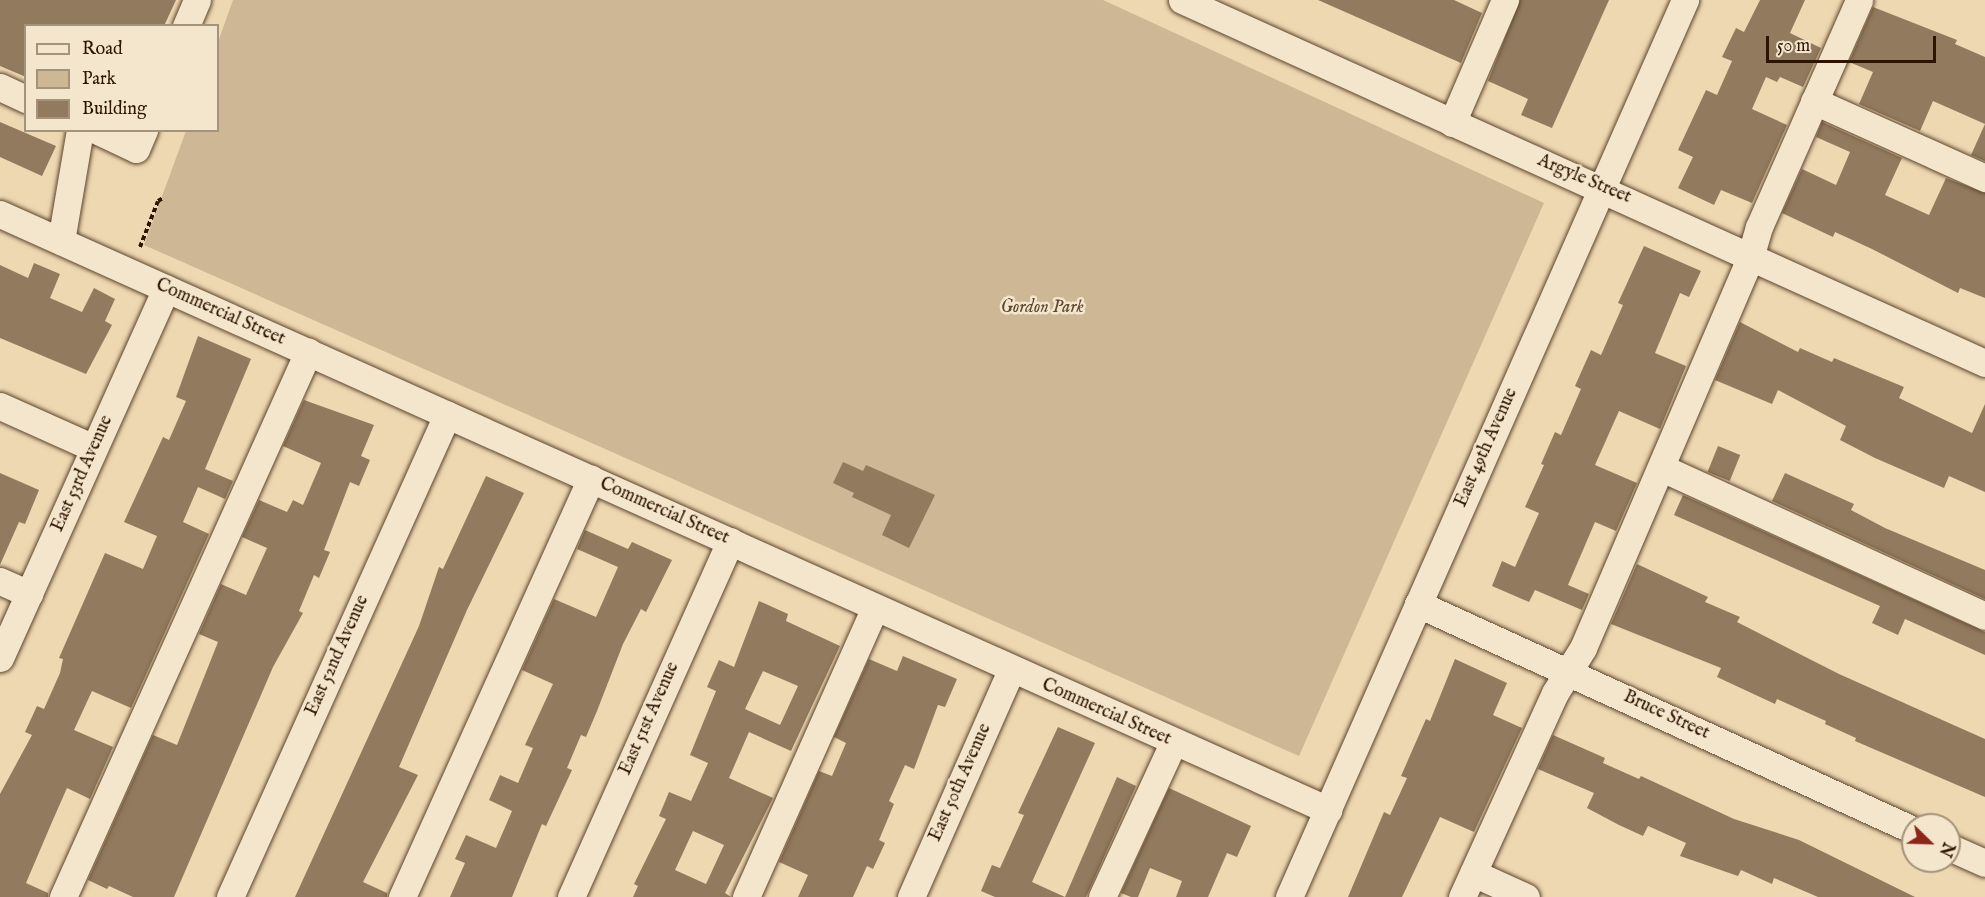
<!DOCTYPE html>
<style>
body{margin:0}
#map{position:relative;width:1985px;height:897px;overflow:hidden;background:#eed8b2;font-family:"IM FELL English",serif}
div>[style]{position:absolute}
.green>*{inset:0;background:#cdb794}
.building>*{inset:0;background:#917a5d;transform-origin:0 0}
.path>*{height:4px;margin-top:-2px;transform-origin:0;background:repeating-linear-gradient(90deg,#2c1400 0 4.5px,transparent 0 7.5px)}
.roads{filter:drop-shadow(0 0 2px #5c452c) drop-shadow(0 0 2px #5c452c)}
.minor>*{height:27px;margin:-13.5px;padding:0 13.5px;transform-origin:13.5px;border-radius:13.5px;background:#f4e6cd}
span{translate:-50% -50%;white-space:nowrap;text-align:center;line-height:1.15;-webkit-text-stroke:5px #f4e6cd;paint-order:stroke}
.street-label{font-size:18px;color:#2c1400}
.park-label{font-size:18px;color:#5c452c;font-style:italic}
.legend{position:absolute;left:24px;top:24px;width:195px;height:108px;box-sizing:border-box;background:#f4e6cd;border:2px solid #a4927b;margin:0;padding:8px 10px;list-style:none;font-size:18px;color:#2c1400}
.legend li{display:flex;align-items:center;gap:12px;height:30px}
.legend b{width:30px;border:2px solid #a4927b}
.north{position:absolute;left:1901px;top:813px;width:60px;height:60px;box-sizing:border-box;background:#f4e6cd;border:2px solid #a4927b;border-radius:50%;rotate:113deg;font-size:16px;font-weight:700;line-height:24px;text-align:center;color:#2c1400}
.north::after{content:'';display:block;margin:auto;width:21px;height:27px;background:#8f2418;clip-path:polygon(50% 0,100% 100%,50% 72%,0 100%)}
.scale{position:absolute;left:1766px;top:36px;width:170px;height:27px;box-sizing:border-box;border:3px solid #2c1400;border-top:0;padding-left:8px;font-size:18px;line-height:21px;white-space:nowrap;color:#2c1400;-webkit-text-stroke:4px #f4e6cd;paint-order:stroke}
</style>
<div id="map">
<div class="green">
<div style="clip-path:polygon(233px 0,1103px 0,1544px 203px,1299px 756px,144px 245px,186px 131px,218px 130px,218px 42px)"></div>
</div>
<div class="building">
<div style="clip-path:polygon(0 0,176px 0,164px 26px,26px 26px,26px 77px,0 66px)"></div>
<div style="clip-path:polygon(1318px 0,1454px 0,1482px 13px,1461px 63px)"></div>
<div style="clip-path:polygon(1520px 0,1609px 0,1552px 128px,1521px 115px,1528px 99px,1488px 81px)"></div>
<div style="clip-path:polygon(1760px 0,1805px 0,1790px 33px,1821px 48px,1803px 87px,1780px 77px,1777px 82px,1766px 77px,1752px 109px,1787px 125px,1752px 203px,1721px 190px,1714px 205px,1678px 188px,1693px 157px,1678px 150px,1706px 90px,1717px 95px,1732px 61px,1722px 57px,1736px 28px,1744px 32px)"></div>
<div style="clip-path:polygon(1873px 7px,1957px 40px,1955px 44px,1985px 57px,1985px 161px,1971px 155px,1985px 124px,1933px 101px,1920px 131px,1859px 104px,1873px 72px,1849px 62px)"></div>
<div style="clip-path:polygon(0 122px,56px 146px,42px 176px,0 157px)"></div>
<div style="clip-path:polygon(1822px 122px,1902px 158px,1885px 195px,1929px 215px,1946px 178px,1985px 193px,1985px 298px,1960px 288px,1958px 293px,1872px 249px,1835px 232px,1833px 237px,1782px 213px,1802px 169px,1836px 185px,1850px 152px,1816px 137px)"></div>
<div style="clip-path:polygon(1644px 246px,1701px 271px,1689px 297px,1680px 293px,1655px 353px,1686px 366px,1660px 429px,1619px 411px,1595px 465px,1637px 483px,1616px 531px,1595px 522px,1568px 585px,1589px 594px,1582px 610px,1535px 590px,1529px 602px,1492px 586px,1502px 561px,1515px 567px,1539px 513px,1525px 507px,1544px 465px,1541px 464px,1555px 432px,1561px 435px,1581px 389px,1575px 386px,1591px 350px,1601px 355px,1623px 305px,1618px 303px)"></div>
<div style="clip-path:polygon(34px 263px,60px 274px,50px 298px,82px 312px,94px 288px,115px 299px,105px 321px,112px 325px,86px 374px,0 338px,0 265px,28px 278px)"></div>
<div style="clip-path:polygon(1740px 322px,1798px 352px,1800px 348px,1832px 362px,1834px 358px,1904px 387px,1899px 398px,1972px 433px,1985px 404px,1985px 492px,1949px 476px,1944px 488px,1875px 458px,1840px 440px,1846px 426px,1778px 390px,1772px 404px,1715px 380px)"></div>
<div style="clip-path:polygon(198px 336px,251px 359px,205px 469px,233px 481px,225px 499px,198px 487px,183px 522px,209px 534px,131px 708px,92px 691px,74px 730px,113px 747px,90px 799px,67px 788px,52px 822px,26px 883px,48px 893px,48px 897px,0 897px,0 794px,32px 735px,25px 732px,37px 706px,44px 709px,60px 673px,63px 659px,59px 658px,105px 553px,143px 569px,157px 536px,124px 522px,163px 437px,169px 440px,186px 401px,176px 397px)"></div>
<div style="clip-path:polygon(304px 400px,374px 425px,361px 456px,370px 460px,359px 486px,350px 482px,324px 550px,330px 552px,319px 578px,314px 575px,299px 611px,303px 613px,273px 667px,174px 897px,133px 897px,109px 886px,107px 889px,88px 880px,153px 735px,177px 745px,218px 642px,199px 634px,221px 584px,246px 595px,267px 548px,242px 537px,259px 500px,287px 512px,293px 500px,303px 505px,321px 463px,283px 446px)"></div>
<div style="left:1718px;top:446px;width:24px;height:28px;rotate:22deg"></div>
<div style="clip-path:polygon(843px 462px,863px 471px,866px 465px,935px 495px,909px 548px,882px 535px,891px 515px,852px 497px,854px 493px,833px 483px)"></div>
<div style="clip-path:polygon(0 473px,39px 490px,25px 524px,19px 522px,0 565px)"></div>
<div style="clip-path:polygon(1785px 473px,1854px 504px,1851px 510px,1885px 528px,1985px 570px,1985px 599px,1772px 501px)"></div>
<div style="clip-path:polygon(486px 476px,524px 493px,467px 610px,399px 767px,418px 775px,363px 882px,387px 893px,387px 897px,295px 897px,419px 626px,439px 567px,443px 569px)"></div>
<div style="clip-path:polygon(1683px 495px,1985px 632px,1985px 655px,1905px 619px,1898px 635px,1872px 623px,1880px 606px,1674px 515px)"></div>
<div style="clip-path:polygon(585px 530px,628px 549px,632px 542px,672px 560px,646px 612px,641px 609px,623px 644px,597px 711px,586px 737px,581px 735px,567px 768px,572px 770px,546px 826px,542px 824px,512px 897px,450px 897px,465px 863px,455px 859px,466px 835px,496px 848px,512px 811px,489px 800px,500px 775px,518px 783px,533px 748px,525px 745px,553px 684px,522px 670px,554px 599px,596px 617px,618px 567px,577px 549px)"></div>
<div style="clip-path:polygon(1637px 564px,1708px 597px,1705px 602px,1740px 617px,1737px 622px,1839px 674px,1985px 739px,1985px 797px,1855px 741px,1856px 738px,1825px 724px,1826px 721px,1777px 699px,1775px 704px,1717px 677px,1721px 668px,1611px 624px)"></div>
<div style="clip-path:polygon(evenodd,759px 601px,788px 614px,786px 621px,840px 646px,791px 751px,749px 732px,729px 778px,773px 798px,725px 893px,731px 897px,633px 897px,638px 886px,634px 884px,666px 819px,659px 816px,669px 792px,691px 801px,708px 763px,690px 755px,716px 691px,707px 687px,719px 660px,734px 667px,759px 601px,763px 671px,798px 686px,780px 725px,745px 709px,763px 671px,759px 601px,693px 831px,724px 845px,706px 884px,675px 870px,693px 831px)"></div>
<div style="clip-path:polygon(903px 656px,957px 679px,945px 707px,938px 705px,914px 769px,905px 765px,889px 801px,894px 804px,879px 840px,885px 843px,873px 869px,867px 866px,853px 897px,798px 897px,808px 875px,779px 862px,819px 771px,832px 776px,846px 743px,834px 737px,869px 659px,897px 671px)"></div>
<div style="clip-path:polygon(1455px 659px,1507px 683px,1493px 715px,1522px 728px,1474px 832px,1440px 817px,1402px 897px,1348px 897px,1384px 812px,1390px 815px,1407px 778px,1401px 776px,1426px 719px,1430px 721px)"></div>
<div style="clip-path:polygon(1058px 727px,1095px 743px,1032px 882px,1065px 897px,995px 897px,981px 891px,992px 865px,1000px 868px,1024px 815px,1018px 813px)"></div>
<div style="clip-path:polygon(1553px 735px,1605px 758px,1603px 763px,1639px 779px,1641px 776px,1734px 819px,1799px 840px,1915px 897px,1818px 897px,1774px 878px,1772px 884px,1741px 870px,1738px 876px,1680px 856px,1686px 843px,1648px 826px,1643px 836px,1619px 825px,1587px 808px,1594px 793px,1538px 769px)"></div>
<div style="clip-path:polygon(1117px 777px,1136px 786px,1086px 897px,1065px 897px)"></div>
<div style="clip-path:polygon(1169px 788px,1251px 826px,1237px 857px,1227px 853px,1208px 897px,1176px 897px,1182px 881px,1150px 868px,1138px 897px,1131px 897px,1121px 893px)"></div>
</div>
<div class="path">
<div style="left:140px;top:247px;width:49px;rotate:-68.6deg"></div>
<div style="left:158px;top:201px;width:6px;rotate:-31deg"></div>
</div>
<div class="roads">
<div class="minor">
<div style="left:1182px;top:0;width:881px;rotate:24.33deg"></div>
<div style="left:186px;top:26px;width:28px;rotate:-67deg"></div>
<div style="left:0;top:87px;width:29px;rotate:25deg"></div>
<div style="left:1814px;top:101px;width:188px;rotate:24.2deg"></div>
<div style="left:1452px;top:123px;width:134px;rotate:-66.7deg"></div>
<div style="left:96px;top:130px;width:44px;rotate:25.4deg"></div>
<div style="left:136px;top:149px;width:21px;rotate:-67deg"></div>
<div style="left:0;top:214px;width:1456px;rotate:24.17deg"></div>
<div style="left:61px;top:241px;width:113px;rotate:-80.3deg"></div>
<div style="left:0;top:406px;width:103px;rotate:24.1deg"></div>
<div style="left:1662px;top:468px;width:355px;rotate:24.6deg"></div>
<div style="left:0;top:581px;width:32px;rotate:24deg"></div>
<div style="left:1418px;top:604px;width:544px;rotate:24.54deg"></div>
<div style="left:0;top:658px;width:405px;rotate:-65.8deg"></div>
<div style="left:1949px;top:847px;width:39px;rotate:24deg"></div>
<div style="left:1473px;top:873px;width:58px;rotate:24.4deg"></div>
<div style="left:63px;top:897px;width:598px;rotate:-65.79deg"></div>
<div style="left:230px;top:897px;width:529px;rotate:-65.76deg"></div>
<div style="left:402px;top:897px;width:459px;rotate:-65.7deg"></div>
<div style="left:571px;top:897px;width:390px;rotate:-65.9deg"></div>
<div style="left:746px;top:897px;width:317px;rotate:-66deg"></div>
<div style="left:911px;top:897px;width:248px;rotate:-66.2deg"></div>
<div style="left:1102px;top:897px;width:170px;rotate:-65.2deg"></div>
<div style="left:1289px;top:897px;width:981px;rotate:-66.18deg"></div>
<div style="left:1462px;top:897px;width:224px;rotate:-65.5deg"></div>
<div style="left:1555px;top:693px;width:53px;rotate:-58.1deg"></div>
<div style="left:1583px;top:648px;width:424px;rotate:-66.8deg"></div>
<div style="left:1750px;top:258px;width:32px;rotate:-74deg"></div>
<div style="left:1759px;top:227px;width:248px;rotate:-66.2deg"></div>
</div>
</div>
<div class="street-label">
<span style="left:1584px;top:180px;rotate:23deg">Argyle Street</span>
<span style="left:220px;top:313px;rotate:24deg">Commercial Street</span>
<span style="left:1487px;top:448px;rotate:-66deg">East 49th Avenue</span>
<span style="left:83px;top:474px;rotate:-66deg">East 53rd Avenue</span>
<span style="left:664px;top:512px;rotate:24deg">Commercial Street</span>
<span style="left:338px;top:656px;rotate:-66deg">East 52nd Avenue</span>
<span style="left:1106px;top:713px;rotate:24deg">Commercial Street</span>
<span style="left:1666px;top:716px;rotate:25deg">Bruce Street</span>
<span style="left:650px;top:719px;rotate:-66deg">East 51st Avenue</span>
<span style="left:961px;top:783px;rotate:-66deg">East 50th Avenue</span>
</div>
<div class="park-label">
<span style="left:1042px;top:308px">Gordon Park</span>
</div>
<ul class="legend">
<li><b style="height:8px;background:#f4e6cd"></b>Road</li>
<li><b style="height:16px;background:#cdb794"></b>Park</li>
<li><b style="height:16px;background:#917a5d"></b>Building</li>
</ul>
<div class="north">N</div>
<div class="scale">50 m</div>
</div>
